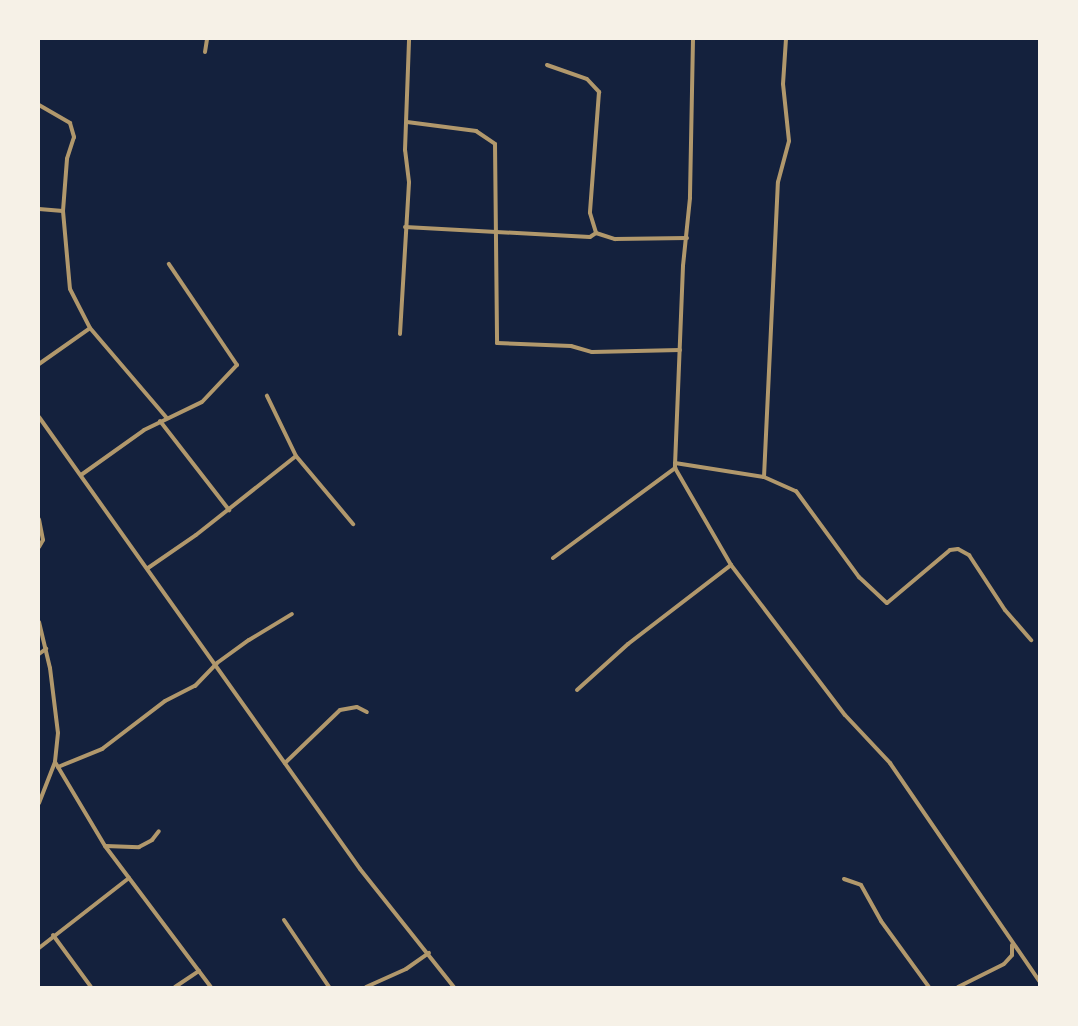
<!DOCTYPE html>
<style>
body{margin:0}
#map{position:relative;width:1078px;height:1026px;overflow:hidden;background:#14213d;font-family:"Nunito Sans",sans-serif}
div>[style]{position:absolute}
.minor>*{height:4px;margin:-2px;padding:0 2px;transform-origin:2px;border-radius:2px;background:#b1986c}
span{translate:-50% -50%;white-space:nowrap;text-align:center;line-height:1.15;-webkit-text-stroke:6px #f6f1e7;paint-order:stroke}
.frame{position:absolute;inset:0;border:40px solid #f6f1e7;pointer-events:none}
</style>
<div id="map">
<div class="minor">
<div style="left:693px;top:39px;width:159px;rotate:91.1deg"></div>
<div style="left:690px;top:198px;width:68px;rotate:95.9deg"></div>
<div style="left:683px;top:266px;width:202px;rotate:92.3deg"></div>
<div style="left:675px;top:468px;width:112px;rotate:60deg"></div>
<div style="left:731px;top:565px;width:188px;rotate:52.8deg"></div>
<div style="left:845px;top:715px;width:66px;rotate:46.8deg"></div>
<div style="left:890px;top:763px;width:264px;rotate:55.6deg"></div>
<div style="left:205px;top:52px;width:13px;rotate:-81deg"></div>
<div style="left:547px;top:65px;width:42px;rotate:19.3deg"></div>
<div style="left:587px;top:79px;width:18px;rotate:47deg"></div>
<div style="left:599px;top:92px;width:121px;rotate:94.3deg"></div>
<div style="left:590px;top:213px;width:21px;rotate:73deg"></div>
<div style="left:596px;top:233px;width:20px;rotate:18deg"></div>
<div style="left:615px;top:239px;width:72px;rotate:-0.8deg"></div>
<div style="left:39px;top:105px;width:36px;rotate:30deg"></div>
<div style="left:70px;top:123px;width:15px;rotate:74deg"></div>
<div style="left:74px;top:137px;width:23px;rotate:108deg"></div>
<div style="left:67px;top:159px;width:52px;rotate:94.4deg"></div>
<div style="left:63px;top:211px;width:78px;rotate:84.9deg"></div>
<div style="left:70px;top:289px;width:44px;rotate:62.9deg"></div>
<div style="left:90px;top:328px;width:118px;rotate:49.5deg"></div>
<div style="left:407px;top:122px;width:70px;rotate:7.4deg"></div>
<div style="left:476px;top:131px;width:23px;rotate:34deg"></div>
<div style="left:495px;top:144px;width:199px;rotate:89.4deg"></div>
<div style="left:497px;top:343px;width:74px;rotate:2.3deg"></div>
<div style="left:571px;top:346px;width:22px;rotate:16deg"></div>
<div style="left:592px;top:352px;width:88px;rotate:-1.3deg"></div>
<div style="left:39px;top:209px;width:24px;rotate:5deg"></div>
<div style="left:405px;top:227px;width:185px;rotate:3.1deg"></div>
<div style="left:590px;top:237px;width:7px;rotate:-34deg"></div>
<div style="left:400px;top:334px;width:152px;rotate:-86.6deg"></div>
<div style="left:409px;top:182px;width:32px;rotate:-97deg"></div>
<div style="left:405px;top:150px;width:111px;rotate:-87.9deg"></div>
<div style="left:39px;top:364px;width:62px;rotate:-35.2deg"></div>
<div style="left:39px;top:417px;width:554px;rotate:54.62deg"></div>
<div style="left:360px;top:869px;width:151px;rotate:51.5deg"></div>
<div style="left:160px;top:421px;width:113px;rotate:52.2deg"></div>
<div style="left:296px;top:456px;width:89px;rotate:50deg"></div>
<div style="left:675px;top:463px;width:90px;rotate:8.9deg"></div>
<div style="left:764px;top:477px;width:35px;rotate:24deg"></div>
<div style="left:796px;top:491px;width:107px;rotate:53.8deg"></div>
<div style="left:859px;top:577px;width:38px;rotate:43deg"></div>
<div style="left:887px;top:603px;width:82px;rotate:-40.1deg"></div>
<div style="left:950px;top:550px;width:8px;rotate:-7deg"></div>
<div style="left:958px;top:549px;width:13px;rotate:29deg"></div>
<div style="left:969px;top:555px;width:66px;rotate:56.8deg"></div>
<div style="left:1005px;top:610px;width:40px;rotate:49deg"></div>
<div style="left:81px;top:475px;width:77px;rotate:-35.5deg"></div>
<div style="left:144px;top:430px;width:64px;rotate:-25.8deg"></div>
<div style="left:202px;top:402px;width:51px;rotate:-46.6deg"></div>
<div style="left:237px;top:365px;width:122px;rotate:-124deg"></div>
<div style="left:764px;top:477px;width:295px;rotate:-87.3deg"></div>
<div style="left:778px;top:182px;width:42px;rotate:-75deg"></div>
<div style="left:789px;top:141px;width:57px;rotate:-96deg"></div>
<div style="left:783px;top:84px;width:45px;rotate:-86.2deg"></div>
<div style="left:39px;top:547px;width:8px;rotate:-60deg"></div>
<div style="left:43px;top:540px;width:21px;rotate:-101deg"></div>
<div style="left:553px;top:558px;width:152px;rotate:-36.4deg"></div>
<div style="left:148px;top:568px;width:58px;rotate:-34.5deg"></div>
<div style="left:196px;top:535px;width:127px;rotate:-38.3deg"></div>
<div style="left:296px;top:456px;width:67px;rotate:-115.8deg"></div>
<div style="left:39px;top:622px;width:47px;rotate:76.6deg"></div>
<div style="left:50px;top:668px;width:65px;rotate:83deg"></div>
<div style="left:58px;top:733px;width:29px;rotate:96deg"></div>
<div style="left:55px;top:762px;width:44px;rotate:111.3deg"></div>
<div style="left:39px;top:654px;width:9px;rotate:-36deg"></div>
<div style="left:577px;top:690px;width:69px;rotate:-42deg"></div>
<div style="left:628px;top:644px;width:130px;rotate:-37.5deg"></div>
<div style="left:55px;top:762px;width:98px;rotate:59.2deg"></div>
<div style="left:105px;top:846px;width:176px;rotate:53.1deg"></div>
<div style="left:285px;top:763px;width:76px;rotate:-43.9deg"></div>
<div style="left:340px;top:710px;width:17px;rotate:-10deg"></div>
<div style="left:357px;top:707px;width:11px;rotate:27deg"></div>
<div style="left:58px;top:767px;width:48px;rotate:-22.2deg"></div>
<div style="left:102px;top:749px;width:79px;rotate:-37.3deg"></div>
<div style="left:165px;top:701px;width:34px;rotate:-27deg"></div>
<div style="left:195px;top:686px;width:32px;rotate:-46deg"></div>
<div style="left:217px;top:663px;width:39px;rotate:-36deg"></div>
<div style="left:249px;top:640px;width:50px;rotate:-31.2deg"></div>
<div style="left:106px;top:846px;width:33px;rotate:2deg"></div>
<div style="left:139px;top:847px;width:15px;rotate:-28deg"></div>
<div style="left:152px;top:840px;width:11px;rotate:-52deg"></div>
<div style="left:844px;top:879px;width:18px;rotate:19deg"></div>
<div style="left:861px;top:885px;width:41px;rotate:60.9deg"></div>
<div style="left:881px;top:921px;width:82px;rotate:54deg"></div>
<div style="left:284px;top:920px;width:81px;rotate:56.1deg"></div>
<div style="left:53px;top:935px;width:64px;rotate:53.8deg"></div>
<div style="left:39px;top:948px;width:114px;rotate:-37.9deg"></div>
<div style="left:175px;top:987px;width:29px;rotate:-34deg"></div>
<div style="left:366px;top:987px;width:44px;rotate:-24.2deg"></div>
<div style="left:406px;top:969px;width:28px;rotate:-35deg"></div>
<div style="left:958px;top:987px;width:51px;rotate:-26.6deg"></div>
<div style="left:1004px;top:964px;width:12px;rotate:-48deg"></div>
<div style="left:1012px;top:955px;width:10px;rotate:-90deg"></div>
</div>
<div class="frame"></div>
</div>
